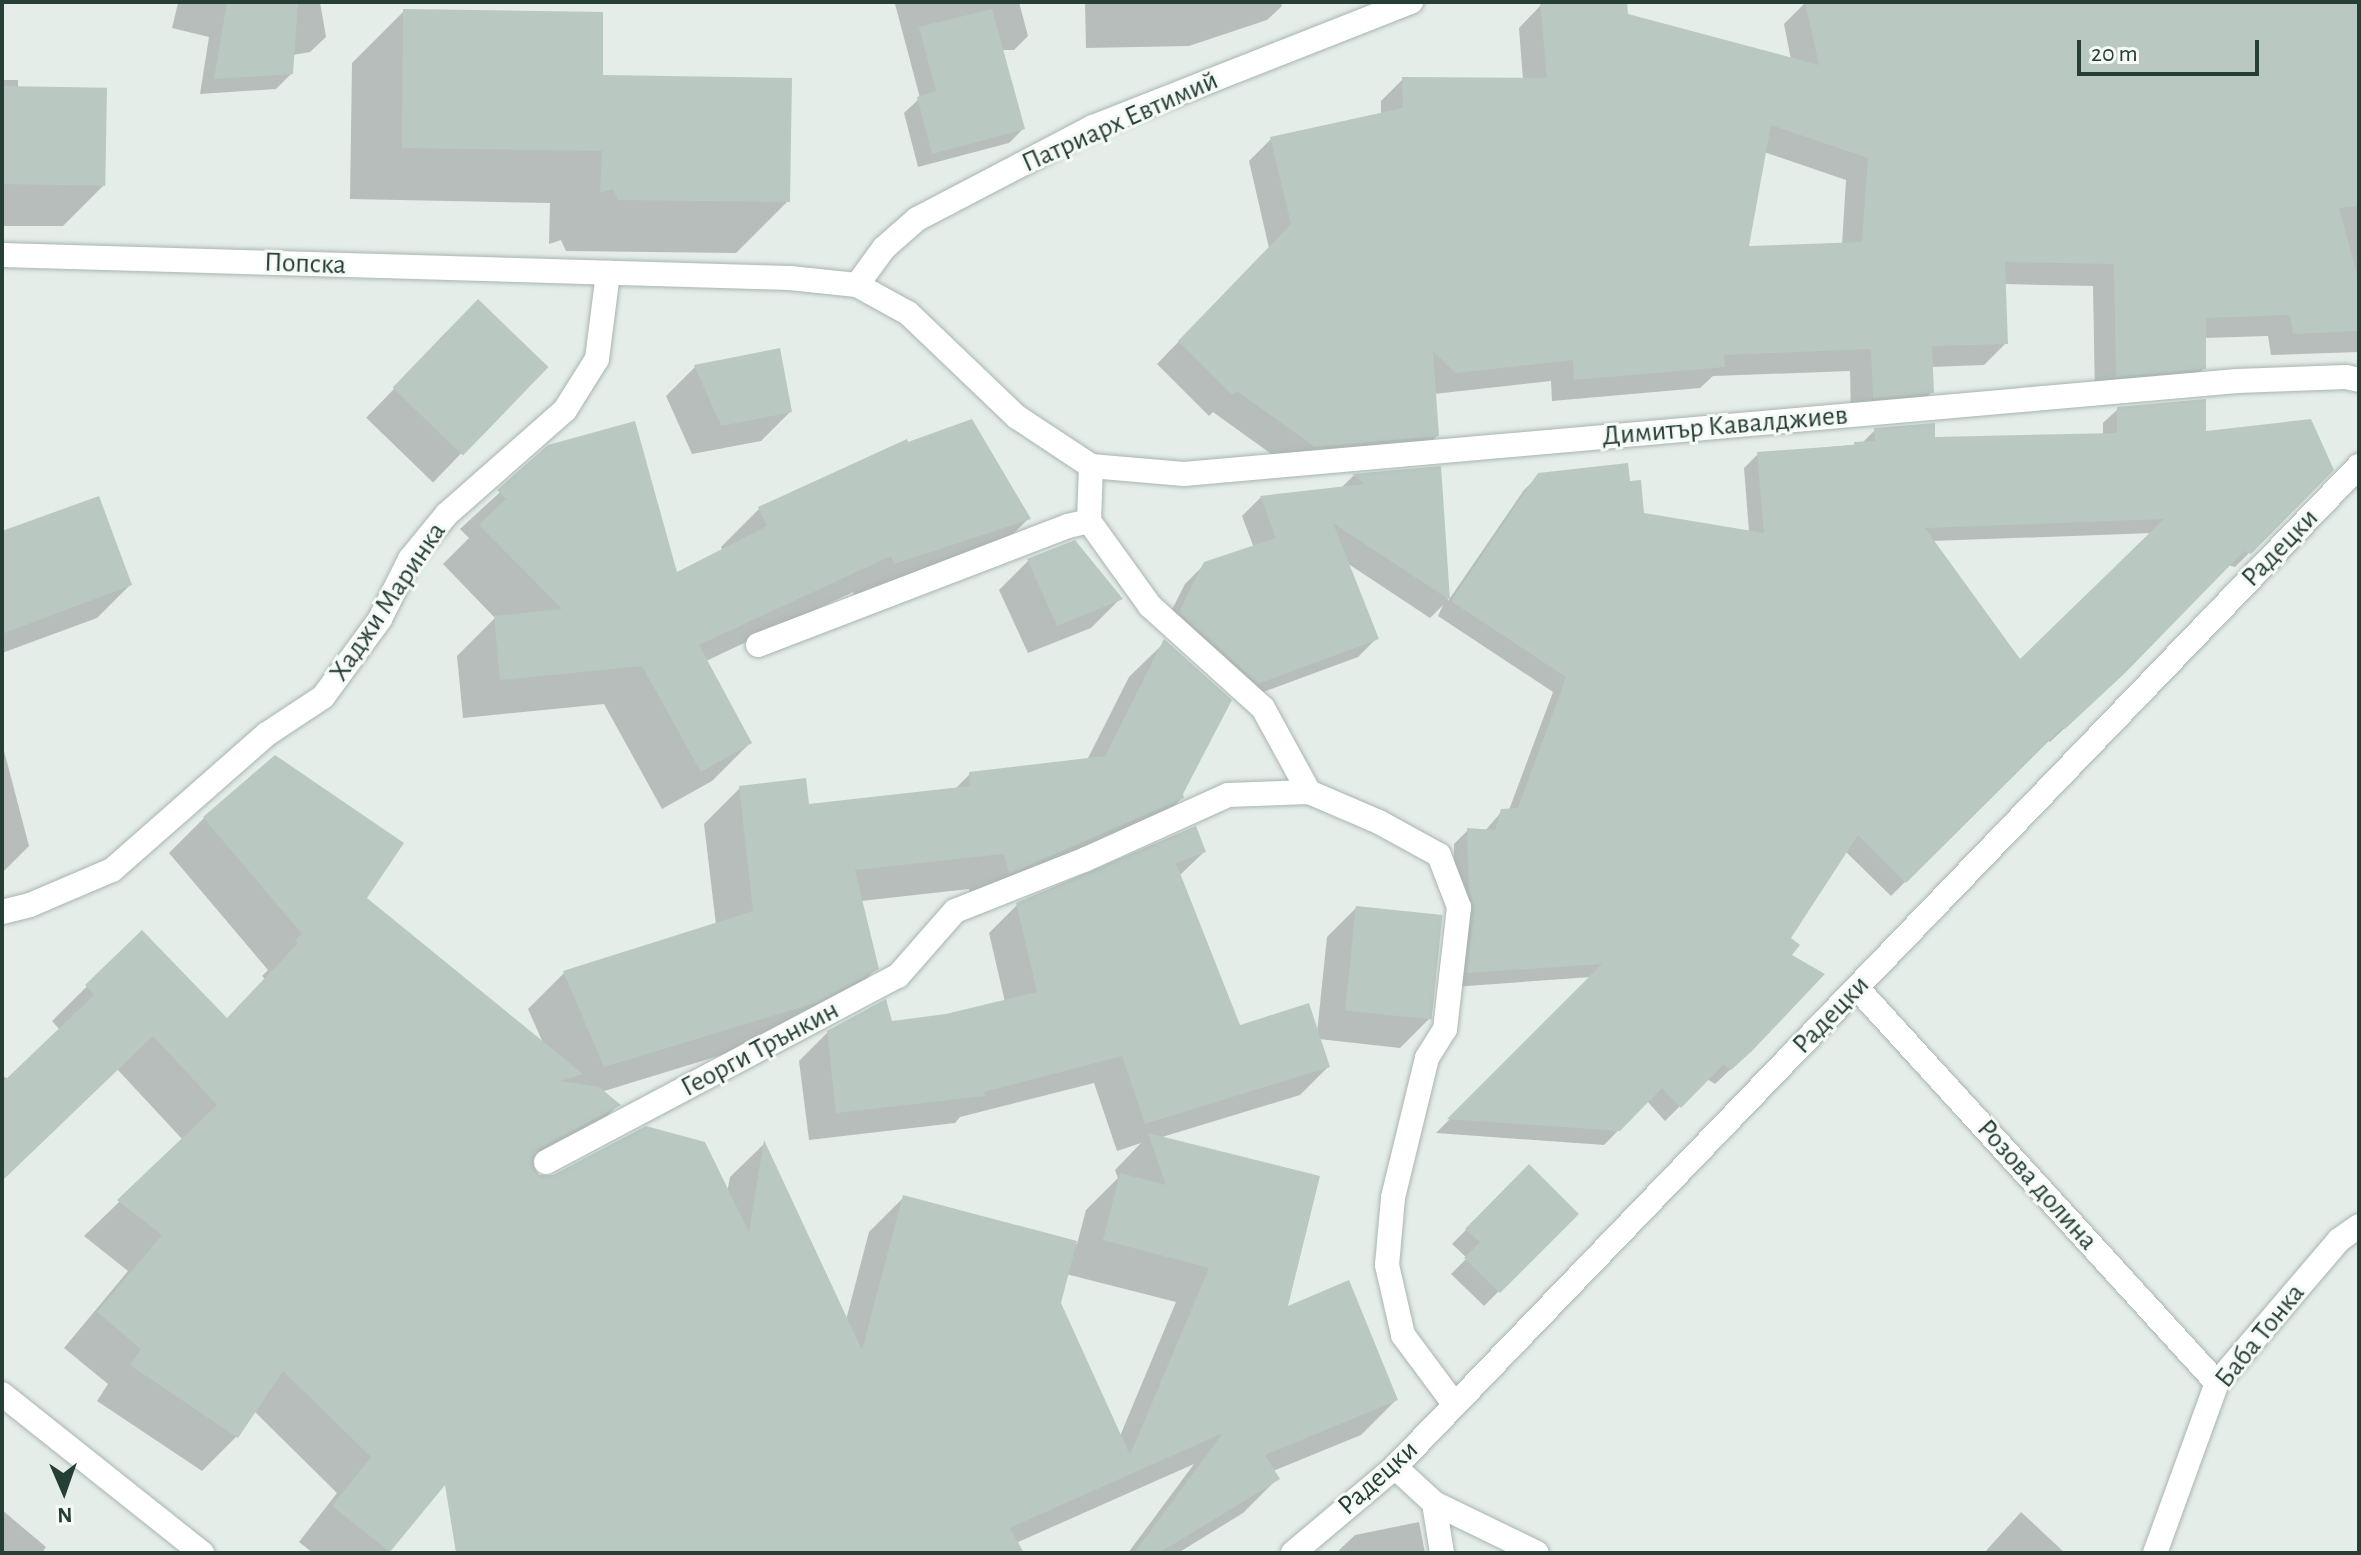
<!DOCTYPE html>
<meta charset="utf-8">
<style>
body{margin:0}
#map{position:relative;width:2361px;height:1555px;overflow:hidden;background:#e5ede9;font-family:"Alegreya Sans",sans-serif}
div>[style]{position:absolute}
.shadow>*{inset:0;background:#0003;transform-origin:0 0}
.building>*{inset:0;background:#bac8c2;transform-origin:0 0}
.roads{filter:drop-shadow(0 0 2px #a8b5b0) drop-shadow(0 0 2px #a8b5b0)}
.minor>*{height:24px;margin:-12px;padding:0 12px;transform-origin:12px;border-radius:12px;background:#fff}
span{translate:-50% -50%;white-space:nowrap;text-align:center;line-height:1.15;-webkit-text-stroke:6px #f6faf7;paint-order:stroke}
.street-label{font-size:28px;color:#253e36}
.frame{position:absolute;inset:0;border:4px solid #253e36;pointer-events:none}
.north{position:absolute;left:24px;top:1451px;width:80px;height:80px;-webkit-text-stroke:6px #f6faf7;paint-order:stroke;rotate:178deg;font-size:22px;font-weight:700;line-height:32px;text-align:center;color:#253e36}
.north::after{content:'';display:block;margin:auto;width:28px;height:36px;background:#253e36;clip-path:polygon(50% 0,100% 100%,50% 72%,0 100%)}
.scale{position:absolute;left:2077px;top:40px;width:182px;height:36px;box-sizing:border-box;border:4px solid #253e36;border-top:0;padding-left:10px;font-size:24px;line-height:28px;white-space:nowrap;color:#253e36;-webkit-text-stroke:6px #f6faf7;paint-order:stroke}
</style>
<div id="map">
<div class="shadow">
<div style="clip-path:polygon(158px 2px,320px 2px,326px 37px,310px 52px,293px 55px,292px 73px,276px 89px,200px 94px,209px 37px,172px 28px,178px 3px)"></div>
<div style="clip-path:polygon(898px 2px,1019px 2px,1028px 36px,1014px 50px,1001px 50px,1023px 129px,1009px 143px,918px 167px,904px 113px,920px 98px,895px 4px)"></div>
<div style="clip-path:polygon(1085px 2px,1280px 2px,1282px 6px,1267px 20px,1189px 46px,1086px 48px)"></div>
<div style="clip-path:polygon(evenodd,1557px 2px,1625px 2px,1626px 15px,1791px 60px,1784px 24px,1806px 2px,2359px 2px,2359px 352px,2271px 355px,2268px 336px,2204px 338px,2204px 368px,2182px 390px,2095px 398px,2093px 286px,2004px 284px,2006px 343px,1984px 365px,1931px 367px,1932px 392px,1909px 414px,1851px 419px,1850px 371px,1713px 376px,1700px 388px,1552px 401px,1551px 381px,1434px 394px,1437px 436px,1414px 458px,1292px 469px,1213px 412px,1209px 416px,1157px 364px,1269px 248px,1249px 161px,1271px 139px,1381px 115px,1381px 101px,1403px 79px,1523px 80px,1519px 28px,1541px 5px,1557px 2px,1764px 152px,1846px 180px,1842px 245px,1747px 248px,1764px 152px)"></div>
<div style="clip-path:polygon(404px 11px,601px 77px,788px 201px,736px 253px,566px 251px,561px 240px,549px 244px,550px 203px,350px 199px,352px 63px)"></div>
<div style="clip-path:polygon(2px 80px,18px 80px,18px 89px,104px 185px,63px 226px,2px 226px)"></div>
<div style="left:478px;top:302px;width:93px;height:161px;rotate:44deg"></div>
<div style="clip-path:polygon(779px 351px,790px 412px,761px 441px,692px 454px,666px 396px,695px 367px)"></div>
<div style="clip-path:polygon(evenodd,2118px 409px,2332px 470px,2235px 567px,2228px 565px,2108px 687px,2050px 742px,2047px 740px,1891px 896px,1845px 851px,1788px 938px,1789px 955px,1735px 1065px,1715px 1084px,1707px 1079px,1665px 1121px,1647px 1101px,1604px 1145px,1436px 1133px,1591px 977px,1453px 987px,1454px 844px,1468px 830px,1485px 831px,1502px 811px,1509px 810px,1553px 692px,1438px 616px,1443px 605px,1430px 618px,1347px 563px,1377px 638px,1358px 657px,1239px 701px,1161px 631px,1185px 584px,1205px 564px,1254px 548px,1242px 516px,1260px 498px,1340px 489px,1353px 476px,1439px 469px,1448px 601px,1524px 490px,1539px 475px,1628px 483px,1642px 515px,1749px 532px,1744px 468px,1758px 454px,1861px 444px,1875px 430px,1933px 439px,2103px 435px,2103px 423px,2118px 409px,2153px 533px,2020px 662px,1932px 541px,2153px 533px)"></div>
<div style="clip-path:polygon(549px 447px,676px 575px,723px 551px,721px 547px,759px 509px,1029px 518px,991px 556px,856px 601px,853px 592px,706px 661px,750px 743px,712px 781px,662px 809px,604px 704px,463px 718px,457px 656px,495px 618px,443px 564px,469px 538px,460px 529px)"></div>
<div style="clip-path:polygon(2px 533px,130px 585px,97px 618px,2px 653px)"></div>
<div style="clip-path:polygon(1028px 561px,1120px 599px,1091px 628px,1028px 653px,999px 590px)"></div>
<div style="clip-path:polygon(evenodd,1165px 642px,1182px 798px,1146px 834px,973px 908px,969px 889px,861px 901px,877px 968px,841px 1004px,780px 1037px,601px 1092px,618px 1105px,584px 1140px,532px 1167px,536px 1176px,727px 1193px,730px 1177px,764px 1144px,846px 1320px,869px 1232px,904px 1197px,1077px 1244px,1086px 1210px,1118px 1178px,1115px 1170px,1141px 1143px,1117px 1151px,1094px 1083px,960px 1117px,955px 1123px,809px 1140px,799px 1061px,828px 1032px,947px 1016px,1005px 1002px,989px 933px,1017px 905px,1204px 852px,1179px 876px,1239px 1027px,1317px 1033px,1327px 937px,1356px 908px,1429px 1019px,1400px 1048px,1319px 1039px,1328px 1067px,1300px 1095px,1159px 1138px,1285px 1309px,1396px 1400px,1361px 1435px,1273px 1471px,1277px 1479px,1243px 1513px,1178px 1553px,1128px 1553px,1194px 1464px,1016px 1543px,1022px 1553px,497px 1553px,554px 1345px,387px 1553px,313px 1553px,299px 1542px,337px 1493px,254px 1411px,236px 1437px,202px 1471px,97px 1401px,108px 1384px,64px 1348px,128px 1271px,84px 1236px,183px 1140px,117px 1069px,2px 1180px,2px 1076px,9px 1079px,60px 1030px,52px 1021px,142px 932px,226px 1020px,265px 979px,262px 976px,268px 970px,169px 853px,204px 818px,364px 899px,544px 1045px,528px 1009px,564px 973px,716px 925px,704px 824px,740px 788px,807px 806px,954px 790px,970px 774px,1087px 760px,1129px 677px,1165px 642px,1066px 1274px,1176px 1302px,1120px 1436px,1059px 1303px,1066px 1274px)"></div>
<div style="clip-path:polygon(2px 743px,29px 846px,2px 873px)"></div>
<div style="clip-path:polygon(1529px 1167px,1576px 1214px,1484px 1306px,1451px 1274px,1467px 1258px,1452px 1244px)"></div>
<div style="clip-path:polygon(2px 1510px,46px 1547px,42px 1553px,2px 1553px)"></div>
<div style="clip-path:polygon(2021px 1512px,2065px 1553px,1984px 1553px)"></div>
<div style="clip-path:polygon(1419px 1522px,1425px 1553px,1336px 1553px,1355px 1535px)"></div>
</div>
<div class="building">
<div style="clip-path:polygon(227px 2px,298px 2px,293px 74px,214px 79px)"></div>
<div style="clip-path:polygon(evenodd,1540px 2px,1627px 2px,1628px 14px,1819px 65px,1805px 2px,2359px 2px,2359px 206px,2339px 208px,2359px 282px,2359px 331px,2293px 334px,2290px 315px,2206px 318px,2206px 369px,2116px 377px,2114px 264px,2005px 262px,2008px 344px,1932px 346px,1934px 393px,1873px 398px,1871px 349px,1724px 355px,1725px 367px,1574px 380px,1573px 360px,1455px 373px,1433px 351px,1439px 436px,1315px 447px,1237px 391px,1232px 395px,1178px 341px,1291px 224px,1270px 137px,1403px 108px,1402px 77px,1547px 78px,1540px 2px,1771px 125px,1868px 158px,1862px 242px,1749px 246px,1771px 125px)"></div>
<div style="clip-path:polygon(403px 9px,603px 12px,603px 75px,792px 78px,790px 202px,618px 200px,613px 189px,600px 193px,602px 151px,402px 148px)"></div>
<div style="clip-path:polygon(992px 9px,1025px 129px,932px 154px,917px 97px,936px 91px,919px 27px)"></div>
<div style="left:2px;top:86px;width:105px;height:98px;rotate:1deg"></div>
<div style="left:478px;top:299px;width:98px;height:123px;rotate:44deg"></div>
<div style="clip-path:polygon(780px 348px,792px 412px,721px 426px,694px 365px)"></div>
<div style="clip-path:polygon(evenodd,2206px 399px,2206px 431px,2311px 419px,2334px 470px,2251px 554px,2244px 551px,2125px 673px,2065px 729px,2063px 727px,1906px 883px,1858px 835px,1791px 938px,1800px 945px,1792px 955px,1825px 974px,1752px 1051px,1731px 1070px,1723px 1065px,1681px 1108px,1662px 1088px,1620px 1131px,1447px 1119px,1602px 964px,1467px 973px,1474px 909px,1469px 890px,1467px 828px,1495px 830px,1501px 809px,1518px 808px,1566px 677px,1451px 601px,1538px 473px,1628px 463px,1630px 481px,1641px 480px,1644px 513px,1764px 533px,1757px 452px,1854px 445px,1854px 442px,1875px 441px,1874px 428px,1935px 423px,1935px 437px,2117px 433px,2117px 407px,2206px 399px,2164px 519px,2020px 659px,1925px 528px,2164px 519px)"></div>
<div style="clip-path:polygon(972px 419px,1031px 519px,894px 564px,891px 556px,699px 645px,752px 743px,701px 772px,642px 666px,500px 680px,494px 616px,562px 609px,479px 525px,506px 499px,497px 490px,548px 445px,635px 421px,677px 572px,767px 526px,758px 507px,907px 439px,908px 442px)"></div>
<div style="clip-path:polygon(1441px 466px,1450px 600px,1333px 523px,1379px 639px,1258px 684px,1179px 612px,1204px 562px,1276px 538px,1260px 496px,1365px 484px,1352px 474px)"></div>
<div style="clip-path:polygon(99px 496px,132px 585px,2px 634px,2px 531px)"></div>
<div style="clip-path:polygon(1075px 540px,1123px 599px,1057px 626px,1027px 559px)"></div>
<div style="clip-path:polygon(1164px 639px,1232px 700px,1183px 794px,1184px 798px,1009px 874px,1004px 854px,855px 870px,879px 969px,818px 1002px,604px 1067px,563px 971px,753px 911px,739px 786px,806px 778px,809px 804px,970px 786px,969px 772px,1105px 756px)"></div>
<div style="clip-path:polygon(275px 755px,404px 843px,367px 898px,583px 1074px,561px 1081px,599px 1087px,621px 1105px,538px 1149px,531px 1162px,539px 1175px,553px 1175px,646px 1126px,705px 1142px,749px 1232px,764px 1140px,862px 1350px,903px 1195px,1077px 1241px,1061px 1303px,1130px 1455px,1209px 1268px,1103px 1240px,1120px 1173px,1166px 1185px,1148px 1133px,1320px 1176px,1288px 1306px,1349px 1280px,1398px 1400px,1265px 1455px,1280px 1479px,1159px 1553px,1134px 1553px,1223px 1433px,1010px 1528px,1024px 1553px,456px 1553px,445px 1485px,390px 1552px,332px 1506px,371px 1457px,283px 1371px,238px 1438px,130px 1365px,141px 1349px,97px 1312px,162px 1235px,117px 1200px,217px 1105px,153px 1036px,2px 1181px,2px 1083px,94px 995px,85px 985px,142px 930px,227px 1018px,298px 943px,295px 940px,302px 934px,203px 817px)"></div>
<div style="clip-path:polygon(1196px 826px,1206px 852px,1176px 863px,1240px 1025px,1309px 1003px,1330px 1067px,1145px 1124px,1122px 1056px,984px 1092px,985px 1096px,836px 1113px,827px 1031px,886px 999px,892px 1021px,946px 1014px,1037px 992px,1016px 903px)"></div>
<div style="left:1356px;top:906px;width:87px;height:105px;rotate:6deg"></div>
<div style="clip-path:polygon(1529px 1164px,1579px 1214px,1500px 1293px,1464px 1258px,1480px 1242px,1465px 1229px)"></div>
</div>
<div class="roads">
<div class="minor">
<div style="left:2px;top:255px;width:788px;rotate:1.67deg"></div>
<div style="left:790px;top:278px;width:67px;rotate:6deg"></div>
<div style="left:857px;top:285px;width:58px;rotate:28.8deg"></div>
<div style="left:908px;top:313px;width:151px;rotate:43.7deg"></div>
<div style="left:1017px;top:417px;width:89px;rotate:33.5deg"></div>
<div style="left:1091px;top:466px;width:93px;rotate:4.9deg"></div>
<div style="left:1184px;top:474px;width:1057px;rotate:-5.05deg"></div>
<div style="left:2237px;top:381px;width:109px;rotate:-2.1deg"></div>
<div style="left:2346px;top:377px;width:13px;rotate:13deg"></div>
<div style="left:857px;top:285px;width:46px;rotate:-53.9deg"></div>
<div style="left:884px;top:248px;width:44px;rotate:-41.3deg"></div>
<div style="left:917px;top:219px;width:199px;rotate:-27.6deg"></div>
<div style="left:1093px;top:127px;width:342px;rotate:-21.5deg"></div>
<div style="left:1091px;top:466px;width:55px;rotate:92.1deg"></div>
<div style="left:1089px;top:521px;width:105px;rotate:54.3deg"></div>
<div style="left:1150px;top:606px;width:152px;rotate:42.1deg"></div>
<div style="left:1263px;top:708px;width:96px;rotate:61.3deg"></div>
<div style="left:758px;top:645px;width:332px;rotate:-21deg"></div>
<div style="left:1068px;top:526px;width:22px;rotate:-13deg"></div>
<div style="left:2px;top:912px;width:29px;rotate:-14deg"></div>
<div style="left:30px;top:905px;width:89px;rotate:-23.1deg"></div>
<div style="left:112px;top:870px;width:206px;rotate:-41.3deg"></div>
<div style="left:267px;top:734px;width:67px;rotate:-33.5deg"></div>
<div style="left:323px;top:697px;width:97px;rotate:-53.8deg"></div>
<div style="left:380px;top:619px;width:67px;rotate:-63.4deg"></div>
<div style="left:410px;top:559px;width:58px;rotate:-50.6deg"></div>
<div style="left:447px;top:514px;width:157px;rotate:-41.4deg"></div>
<div style="left:565px;top:410px;width:60px;rotate:-57.9deg"></div>
<div style="left:597px;top:359px;width:87px;rotate:-82.7deg"></div>
<div style="left:1857px;top:988px;width:534px;rotate:47.65deg"></div>
<div style="left:546px;top:1162px;width:398px;rotate:-27.9deg"></div>
<div style="left:898px;top:976px;width:86px;rotate:-48.8deg"></div>
<div style="left:955px;top:911px;width:139px;rotate:-21.6deg"></div>
<div style="left:1084px;top:860px;width:158px;rotate:-24.3deg"></div>
<div style="left:1228px;top:795px;width:81px;rotate:-2.1deg"></div>
<div style="left:1309px;top:792px;width:76px;rotate:23.2deg"></div>
<div style="left:1379px;top:822px;width:68px;rotate:28.8deg"></div>
<div style="left:1439px;top:855px;width:56px;rotate:69deg"></div>
<div style="left:1459px;top:907px;width:123px;rotate:96.5deg"></div>
<div style="left:1445px;top:1029px;width:34px;rotate:122deg"></div>
<div style="left:1427px;top:1058px;width:144px;rotate:103.7deg"></div>
<div style="left:1393px;top:1198px;width:67px;rotate:95.1deg"></div>
<div style="left:1387px;top:1265px;width:72px;rotate:77.1deg"></div>
<div style="left:1403px;top:1335px;width:87px;rotate:53.4deg"></div>
<div style="left:2px;top:1394px;width:256px;rotate:38.5deg"></div>
<div style="left:1395px;top:1467px;width:53px;rotate:42.7deg"></div>
<div style="left:1434px;top:1503px;width:114px;rotate:25.9deg"></div>
<div style="left:1434px;top:1503px;width:51px;rotate:80.9deg"></div>
<div style="left:1293px;top:1553px;width:133px;rotate:-40.1deg"></div>
<div style="left:1395px;top:1467px;width:1390px;rotate:-46.08deg"></div>
<div style="left:2155px;top:1553px;width:181px;rotate:-70deg"></div>
<div style="left:2217px;top:1383px;width:188px;rotate:-49.5deg"></div>
<div style="left:2339px;top:1240px;width:24px;rotate:-35deg"></div>
</div>
</div>
<div class="street-label">
<span style="left:1120px;top:122px;rotate:-24deg">Патриарх Евтимий</span>
<span style="left:305px;top:264px;rotate:2deg">Попска</span>
<span style="left:1725px;top:426px;rotate:-5deg">Димитър Кавалджиев</span>
<span style="left:2280px;top:548px;rotate:-46deg">Радецки</span>
<span style="left:388px;top:602px;rotate:-56deg">Хаджи Маринка</span>
<span style="left:1831px;top:1015px;rotate:-46deg">Радецки</span>
<span style="left:760px;top:1049px;rotate:-28deg">Георги Трънкин</span>
<span style="left:2037px;top:1185px;rotate:48deg">Розова долина</span>
<span style="left:2260px;top:1336px;rotate:-51deg">Баба Тонка</span>
<span style="left:1378px;top:1478px;rotate:-42deg">Радецки</span>
</div>
<div class="frame"></div>
<div class="north">N</div>
<div class="scale">20 m</div>
</div>
